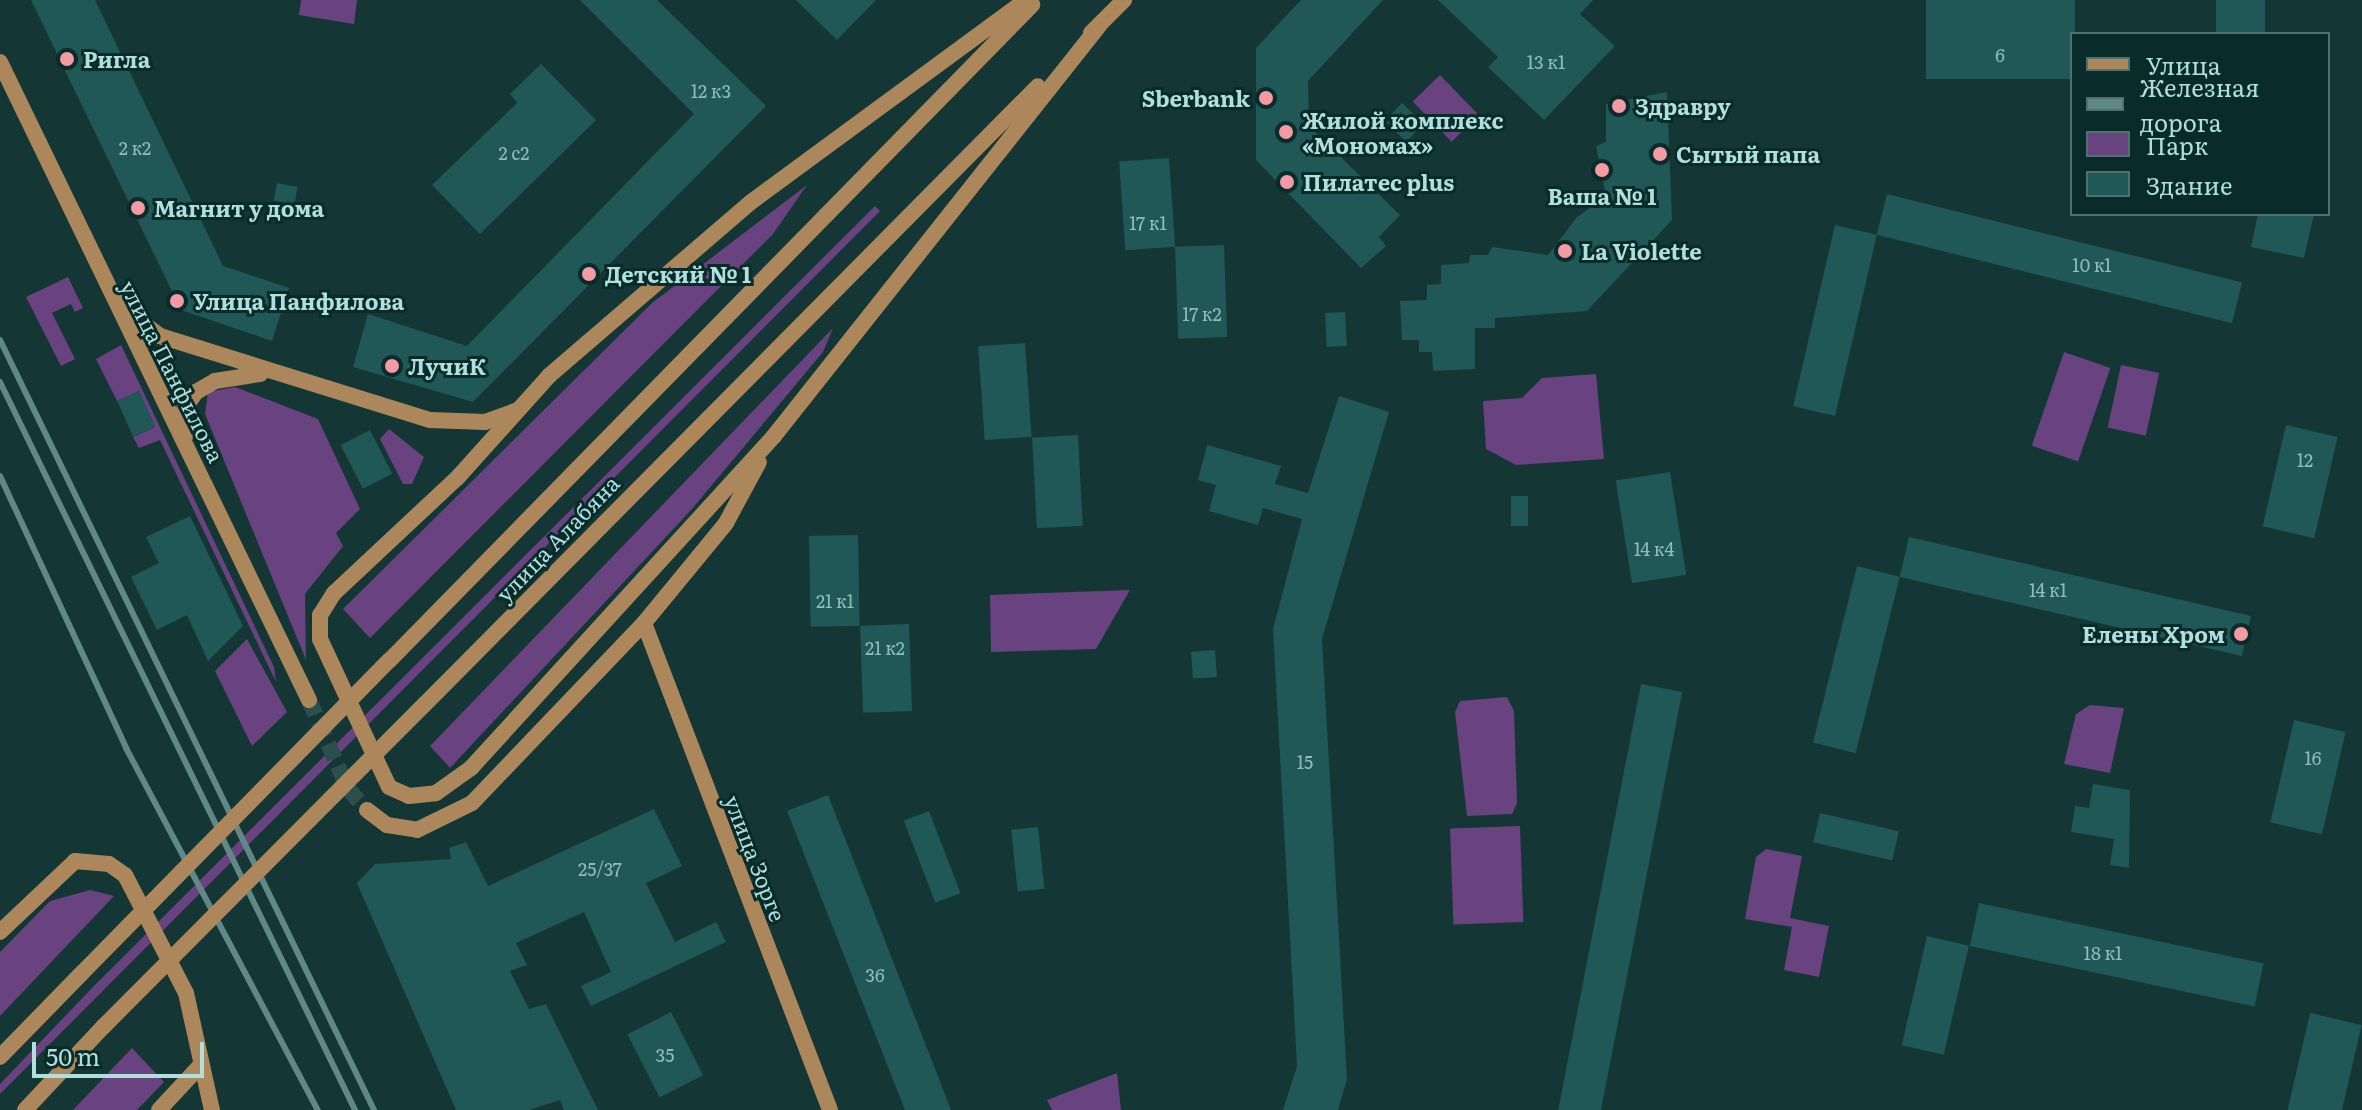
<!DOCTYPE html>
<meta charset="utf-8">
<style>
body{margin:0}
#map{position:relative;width:2362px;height:1110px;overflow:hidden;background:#143634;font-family:Literata,serif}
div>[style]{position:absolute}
.green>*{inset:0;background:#694280;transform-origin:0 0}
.building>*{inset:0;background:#1f5856;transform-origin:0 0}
.secondary-tunnel>*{height:16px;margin-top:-8px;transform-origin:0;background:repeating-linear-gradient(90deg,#2b4f4d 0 16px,transparent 0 24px)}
.secondary>*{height:16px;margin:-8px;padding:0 8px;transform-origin:8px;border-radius:8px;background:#ab875b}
.rail>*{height:6px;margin:-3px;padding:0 3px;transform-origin:3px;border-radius:3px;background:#608886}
.secondary-bridge>*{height:16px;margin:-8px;padding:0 8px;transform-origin:8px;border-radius:8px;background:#ab875b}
.dots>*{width:22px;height:22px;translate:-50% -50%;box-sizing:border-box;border:4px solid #092b2a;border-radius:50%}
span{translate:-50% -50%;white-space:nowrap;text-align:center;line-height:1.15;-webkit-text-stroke:6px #092b2a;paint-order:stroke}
.number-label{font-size:18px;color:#8cbdba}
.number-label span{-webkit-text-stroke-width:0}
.poi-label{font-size:22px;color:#b0dfdc;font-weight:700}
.left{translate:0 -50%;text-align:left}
.right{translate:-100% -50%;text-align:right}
.street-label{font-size:22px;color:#b0dfdc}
.legend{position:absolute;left:2070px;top:32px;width:260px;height:184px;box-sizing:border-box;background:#092b2a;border:2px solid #4c7371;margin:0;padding:10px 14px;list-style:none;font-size:24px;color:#b0dfdc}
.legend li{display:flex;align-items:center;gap:16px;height:40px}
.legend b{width:40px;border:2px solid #4c7371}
.scale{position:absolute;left:32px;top:1042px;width:172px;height:36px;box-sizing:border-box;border:4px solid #b0dfdc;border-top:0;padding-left:10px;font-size:24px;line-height:28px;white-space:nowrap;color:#b0dfdc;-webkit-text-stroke:6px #092b2a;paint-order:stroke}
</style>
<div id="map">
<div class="green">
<div style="clip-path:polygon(301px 0,357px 0,354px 24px,299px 15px)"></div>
<div style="left:1440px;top:75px;width:56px;height:38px;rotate:46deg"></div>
<div style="clip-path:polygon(807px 185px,773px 234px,370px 638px,343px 609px,652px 303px)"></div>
<div style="clip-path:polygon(875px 206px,880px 211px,0 1094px,0 1084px,91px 989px)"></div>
<div style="clip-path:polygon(68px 277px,83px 308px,75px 312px,71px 304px,52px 313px,75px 359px,61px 366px,26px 297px)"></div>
<div style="clip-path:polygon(833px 328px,823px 352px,692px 509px,450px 768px,430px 746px)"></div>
<div style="clip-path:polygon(121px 345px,274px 667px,276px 682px,160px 440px,139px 448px,133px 437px,155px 427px,139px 391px,117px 401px,96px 359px)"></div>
<div style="left:2064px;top:352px;width:49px;height:99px;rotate:19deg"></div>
<div style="left:2121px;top:365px;width:39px;height:64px;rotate:12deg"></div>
<div style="clip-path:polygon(1596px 374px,1604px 459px,1516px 465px,1486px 449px,1483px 401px,1522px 398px,1542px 378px)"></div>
<div style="clip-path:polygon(235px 387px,318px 419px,360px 509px,336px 533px,343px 546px,305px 594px,306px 660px,205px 414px,208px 392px)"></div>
<div style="clip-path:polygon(389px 429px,424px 457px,412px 484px,403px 484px,380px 439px)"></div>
<div style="clip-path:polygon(1130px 590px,1096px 649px,991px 652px,990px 595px)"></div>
<div style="clip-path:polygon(247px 639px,287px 712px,252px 746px,215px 671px)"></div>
<div style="clip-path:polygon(1507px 697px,1514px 711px,1517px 803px,1512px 814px,1467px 816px,1455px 712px,1460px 701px)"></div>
<div style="clip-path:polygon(2090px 705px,2124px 708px,2110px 773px,2064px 764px,2076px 714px)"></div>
<div style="left:1520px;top:826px;width:96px;height:70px;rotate:88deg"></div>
<div style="clip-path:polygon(1766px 849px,1802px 856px,1790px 918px,1829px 926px,1819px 977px,1784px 970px,1792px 927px,1745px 919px,1756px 857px)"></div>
<div style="clip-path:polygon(90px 890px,114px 896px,0 1016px,0 952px,50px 901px)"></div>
<div style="clip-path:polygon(132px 1048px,164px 1082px,137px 1110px,73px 1110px)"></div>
<div style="clip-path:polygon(1117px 1073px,1121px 1110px,1052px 1110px,1047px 1100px)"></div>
</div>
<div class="building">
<div style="clip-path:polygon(31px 0,95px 0,223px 266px,289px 288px,272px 341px,181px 310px)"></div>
<div style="clip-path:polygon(580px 0,657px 0,766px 106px,473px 402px,353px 367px,368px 314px,467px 346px,694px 114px)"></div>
<div style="clip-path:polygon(796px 0,876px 0,837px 40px)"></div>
<div style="clip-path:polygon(1301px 0,1383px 0,1308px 81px,1309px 126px,1400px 215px,1379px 237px,1386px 246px,1361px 268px,1256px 160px,1256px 48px)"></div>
<div style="clip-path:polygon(1438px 0,1593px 0,1580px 14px,1615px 46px,1544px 120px,1488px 67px,1498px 57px)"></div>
<div style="left:1926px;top:0;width:149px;height:79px"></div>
<div style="left:2216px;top:0;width:49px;height:34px"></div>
<div style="clip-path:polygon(541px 64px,596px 120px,480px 234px,432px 185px,517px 103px,510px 94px)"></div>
<div style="clip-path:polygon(1667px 92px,1672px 220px,1587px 311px,1495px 318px,1495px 328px,1475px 328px,1475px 369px,1433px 371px,1432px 352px,1419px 352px,1419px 340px,1402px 340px,1400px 301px,1427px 300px,1427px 285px,1441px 284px,1441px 265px,1469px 263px,1470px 255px,1488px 255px,1492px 247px,1548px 255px,1577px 217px,1606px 197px,1596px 146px,1606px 142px,1606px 104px)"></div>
<div style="left:1402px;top:103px;width:30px;height:25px;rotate:44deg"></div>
<div style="left:1169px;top:158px;width:89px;height:50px;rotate:86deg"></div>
<div style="left:277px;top:183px;width:21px;height:18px;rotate:11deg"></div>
<div style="left:1887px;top:194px;width:366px;height:42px;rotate:14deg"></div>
<div style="clip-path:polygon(2258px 214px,2314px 214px,2304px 258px,2251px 247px)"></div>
<div style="left:1835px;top:225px;width:43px;height:186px;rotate:13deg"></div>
<div style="left:1224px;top:245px;width:92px;height:49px;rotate:88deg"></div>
<div style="left:1345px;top:312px;width:34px;height:20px;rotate:87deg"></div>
<div style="left:1025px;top:343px;width:94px;height:47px;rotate:86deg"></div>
<div style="left:139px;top:391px;width:39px;height:24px;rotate:66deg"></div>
<div style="clip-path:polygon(1339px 396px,1389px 412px,1322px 639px,1347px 1079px,1338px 1110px,1283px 1110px,1297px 1066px,1273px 629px,1302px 519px,1263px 508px,1258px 525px,1209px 511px,1216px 485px,1198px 480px,1207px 445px,1281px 466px,1275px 484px,1308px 493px)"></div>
<div style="left:2286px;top:425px;width:53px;height:104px;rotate:13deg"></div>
<div style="left:370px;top:430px;width:49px;height:33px;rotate:63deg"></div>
<div style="left:1078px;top:435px;width:91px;height:46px;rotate:87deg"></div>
<div style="left:1670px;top:472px;width:104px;height:55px;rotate:81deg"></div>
<div style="left:1511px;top:496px;width:17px;height:30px"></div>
<div style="clip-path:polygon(190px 516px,243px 626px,208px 661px,187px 615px,157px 630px,131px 577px,159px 563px,146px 537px)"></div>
<div style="left:858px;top:535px;width:91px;height:49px;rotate:89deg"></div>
<div style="left:1909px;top:537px;width:351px;height:41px;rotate:13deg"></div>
<div style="left:1857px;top:566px;width:44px;height:182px;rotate:14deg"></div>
<div style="left:909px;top:624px;width:87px;height:49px;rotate:88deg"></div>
<div style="left:1215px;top:650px;width:27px;height:24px;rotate:86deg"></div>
<div style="left:1641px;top:684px;width:42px;height:434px;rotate:11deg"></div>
<div style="left:2294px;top:720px;width:53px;height:105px;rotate:13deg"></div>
<div style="clip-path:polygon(2093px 784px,2130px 790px,2129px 868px,2110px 865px,2114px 839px,2071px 832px,2075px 806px,2089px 808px)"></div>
<div style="clip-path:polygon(828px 795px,934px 1066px,951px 1110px,905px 1110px,787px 811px)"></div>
<div style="clip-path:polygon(654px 809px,682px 866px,646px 883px,675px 942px,716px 922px,726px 942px,591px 1006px,581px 986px,611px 972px,584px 912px,516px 943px,527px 965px,510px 971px,529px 1009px,546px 1004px,598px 1110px,564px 1110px,560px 1100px,529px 1110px,456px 1110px,357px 883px,375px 864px,451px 859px,449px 848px,466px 842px,488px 886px)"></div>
<div style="left:929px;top:811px;width:88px;height:27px;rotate:69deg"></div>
<div style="left:1820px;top:813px;width:81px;height:30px;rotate:13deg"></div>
<div style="left:1038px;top:827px;width:62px;height:27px;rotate:84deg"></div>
<div style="left:1979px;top:903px;width:291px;height:44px;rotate:12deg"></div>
<div style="left:1927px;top:936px;width:43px;height:112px;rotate:13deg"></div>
<div style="left:671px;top:1012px;width:71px;height:49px;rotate:63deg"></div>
<div style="left:2310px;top:1013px;width:53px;height:100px;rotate:13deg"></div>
</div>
<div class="secondary-tunnel">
<div style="left:309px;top:700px;width:97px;rotate:66.3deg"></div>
<div style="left:348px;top:789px;width:28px;rotate:48deg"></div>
</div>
<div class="secondary">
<div style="left:1026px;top:0;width:341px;rotate:143.7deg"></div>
<div style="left:751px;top:202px;width:267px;rotate:139.3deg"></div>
<div style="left:549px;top:376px;width:137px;rotate:132deg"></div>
<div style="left:457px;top:478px;width:168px;rotate:136.9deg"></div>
<div style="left:334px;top:593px;width:26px;rotate:122deg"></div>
<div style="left:320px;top:615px;width:24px;rotate:90deg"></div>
<div style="left:320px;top:639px;width:163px;rotate:65deg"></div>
<div style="left:389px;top:787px;width:22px;rotate:24deg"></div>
<div style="left:409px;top:796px;width:27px;rotate:-6deg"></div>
<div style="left:436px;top:793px;width:43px;rotate:-35.5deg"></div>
<div style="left:471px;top:768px;width:449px;rotate:-47.6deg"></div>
<div style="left:774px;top:436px;width:523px;rotate:-51.6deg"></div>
<div style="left:1091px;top:33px;width:47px;rotate:-45deg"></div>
<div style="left:0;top:62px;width:709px;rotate:64.16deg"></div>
<div style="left:120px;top:306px;width:50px;rotate:36.9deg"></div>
<div style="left:160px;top:336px;width:283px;rotate:17.3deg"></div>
<div style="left:430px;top:420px;width:55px;rotate:2.1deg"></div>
<div style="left:485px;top:422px;width:32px;rotate:-20deg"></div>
<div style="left:185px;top:437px;width:28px;rotate:-92deg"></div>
<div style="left:184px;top:409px;width:21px;rotate:-55deg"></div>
<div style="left:196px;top:392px;width:22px;rotate:-30deg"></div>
<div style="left:215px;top:381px;width:46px;rotate:-8.8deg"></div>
<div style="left:644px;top:623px;width:521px;rotate:69.1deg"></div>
<div style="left:389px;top:661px;width:919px;rotate:-45.57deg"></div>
<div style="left:425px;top:704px;width:870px;rotate:-45.23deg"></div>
<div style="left:367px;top:810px;width:25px;rotate:37deg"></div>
<div style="left:387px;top:825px;width:30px;rotate:9deg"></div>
<div style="left:417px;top:830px;width:61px;rotate:-26.1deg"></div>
<div style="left:472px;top:803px;width:249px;rotate:-46.3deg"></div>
<div style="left:644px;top:623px;width:129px;rotate:-50.6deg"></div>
<div style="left:726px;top:523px;width:69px;rotate:-61.6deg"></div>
<div style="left:0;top:932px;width:103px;rotate:-43.4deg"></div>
<div style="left:75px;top:861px;width:34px;rotate:5deg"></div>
<div style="left:109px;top:864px;width:19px;rotate:35deg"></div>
<div style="left:125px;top:875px;width:133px;rotate:62.7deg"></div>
<div style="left:186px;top:993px;width:120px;rotate:77.5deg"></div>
<div style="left:0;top:1057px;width:115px;rotate:-45.7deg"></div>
<div style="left:25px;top:1110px;width:114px;rotate:-46.8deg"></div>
<div style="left:159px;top:1110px;width:59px;rotate:-47.1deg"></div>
</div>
<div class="rail">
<div style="left:0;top:340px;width:856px;rotate:64.09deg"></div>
<div style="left:0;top:382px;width:810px;rotate:64deg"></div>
<div style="left:0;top:476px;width:300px;rotate:65.1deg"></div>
<div style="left:126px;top:748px;width:410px;rotate:62.1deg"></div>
</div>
<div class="secondary-bridge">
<div style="left:80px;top:975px;width:441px;rotate:-45.5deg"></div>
<div style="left:103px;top:1027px;width:456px;rotate:-45.1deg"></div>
</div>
<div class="dots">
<div style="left:67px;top:59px;background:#f49aa5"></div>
<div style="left:1266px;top:98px;background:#f49aa5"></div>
<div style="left:1619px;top:106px;background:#f49aa5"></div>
<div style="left:1286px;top:132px;background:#f49aa5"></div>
<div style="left:1660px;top:154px;background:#f49aa5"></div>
<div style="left:1602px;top:170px;background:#f49aa5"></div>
<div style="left:1287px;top:182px;background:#f49aa5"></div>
<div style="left:138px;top:208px;background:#f49aa5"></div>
<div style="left:1565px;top:251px;background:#f49aa5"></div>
<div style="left:589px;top:274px;background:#f49aa5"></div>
<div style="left:177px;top:301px;background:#f49aa5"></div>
<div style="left:392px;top:366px;background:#f49aa5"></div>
<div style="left:2241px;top:634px;background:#f49aa5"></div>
</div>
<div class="number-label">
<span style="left:2000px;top:55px">6</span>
<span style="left:1546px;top:62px">13 к1</span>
<span style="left:711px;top:91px">12 к3</span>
<span style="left:135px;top:148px">2 к2</span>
<span style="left:514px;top:153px">2 с2</span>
<span style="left:1148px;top:223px">17 к1</span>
<span style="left:2092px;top:265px">10 к1</span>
<span style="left:1202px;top:314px">17 к2</span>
<span style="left:2305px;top:460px">12</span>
<span style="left:1654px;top:549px">14 к4</span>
<span style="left:2048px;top:590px">14 к1</span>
<span style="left:835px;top:601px">21 к1</span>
<span style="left:885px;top:648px">21 к2</span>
<span style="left:2313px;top:758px">16</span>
<span style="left:1305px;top:762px">15</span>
<span style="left:600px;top:869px">25/37</span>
<span style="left:2103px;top:953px">18 к1</span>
<span style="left:875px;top:975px">36</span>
<span style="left:665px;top:1055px">35</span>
</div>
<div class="poi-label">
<span class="left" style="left:83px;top:59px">Ригла</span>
<span class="right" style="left:1250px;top:98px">Sberbank</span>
<span class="left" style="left:1635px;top:106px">Здравру</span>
<span class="left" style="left:1302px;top:132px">Жилой комплекс<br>«Мономах»</span>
<span class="left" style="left:1676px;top:154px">Сытый папа</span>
<span class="left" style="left:1303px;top:182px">Пилатес plus</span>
<span style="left:1602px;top:196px">Ваша № 1</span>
<span class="left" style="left:154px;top:208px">Магнит у дома</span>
<span class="left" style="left:1581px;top:251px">La Violette</span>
<span class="left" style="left:605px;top:274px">Детский № 1</span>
<span class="left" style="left:193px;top:301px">Улица Панфилова</span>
<span class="left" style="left:408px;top:366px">ЛучиК</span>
<span class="right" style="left:2225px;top:634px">Елены Хром</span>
</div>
<div class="street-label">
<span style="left:173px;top:371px;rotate:63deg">улица Панфилова</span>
<span style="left:557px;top:538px;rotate:-46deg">улица Алабяна</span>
<span style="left:756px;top:858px;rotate:69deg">улица Зорге</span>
</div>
<ul class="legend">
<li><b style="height:10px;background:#ab875b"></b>Улица</li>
<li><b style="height:10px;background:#608886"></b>Железная дорога</li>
<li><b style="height:22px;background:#694280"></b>Парк</li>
<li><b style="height:22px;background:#1f5856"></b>Здание</li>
</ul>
<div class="scale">50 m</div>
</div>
